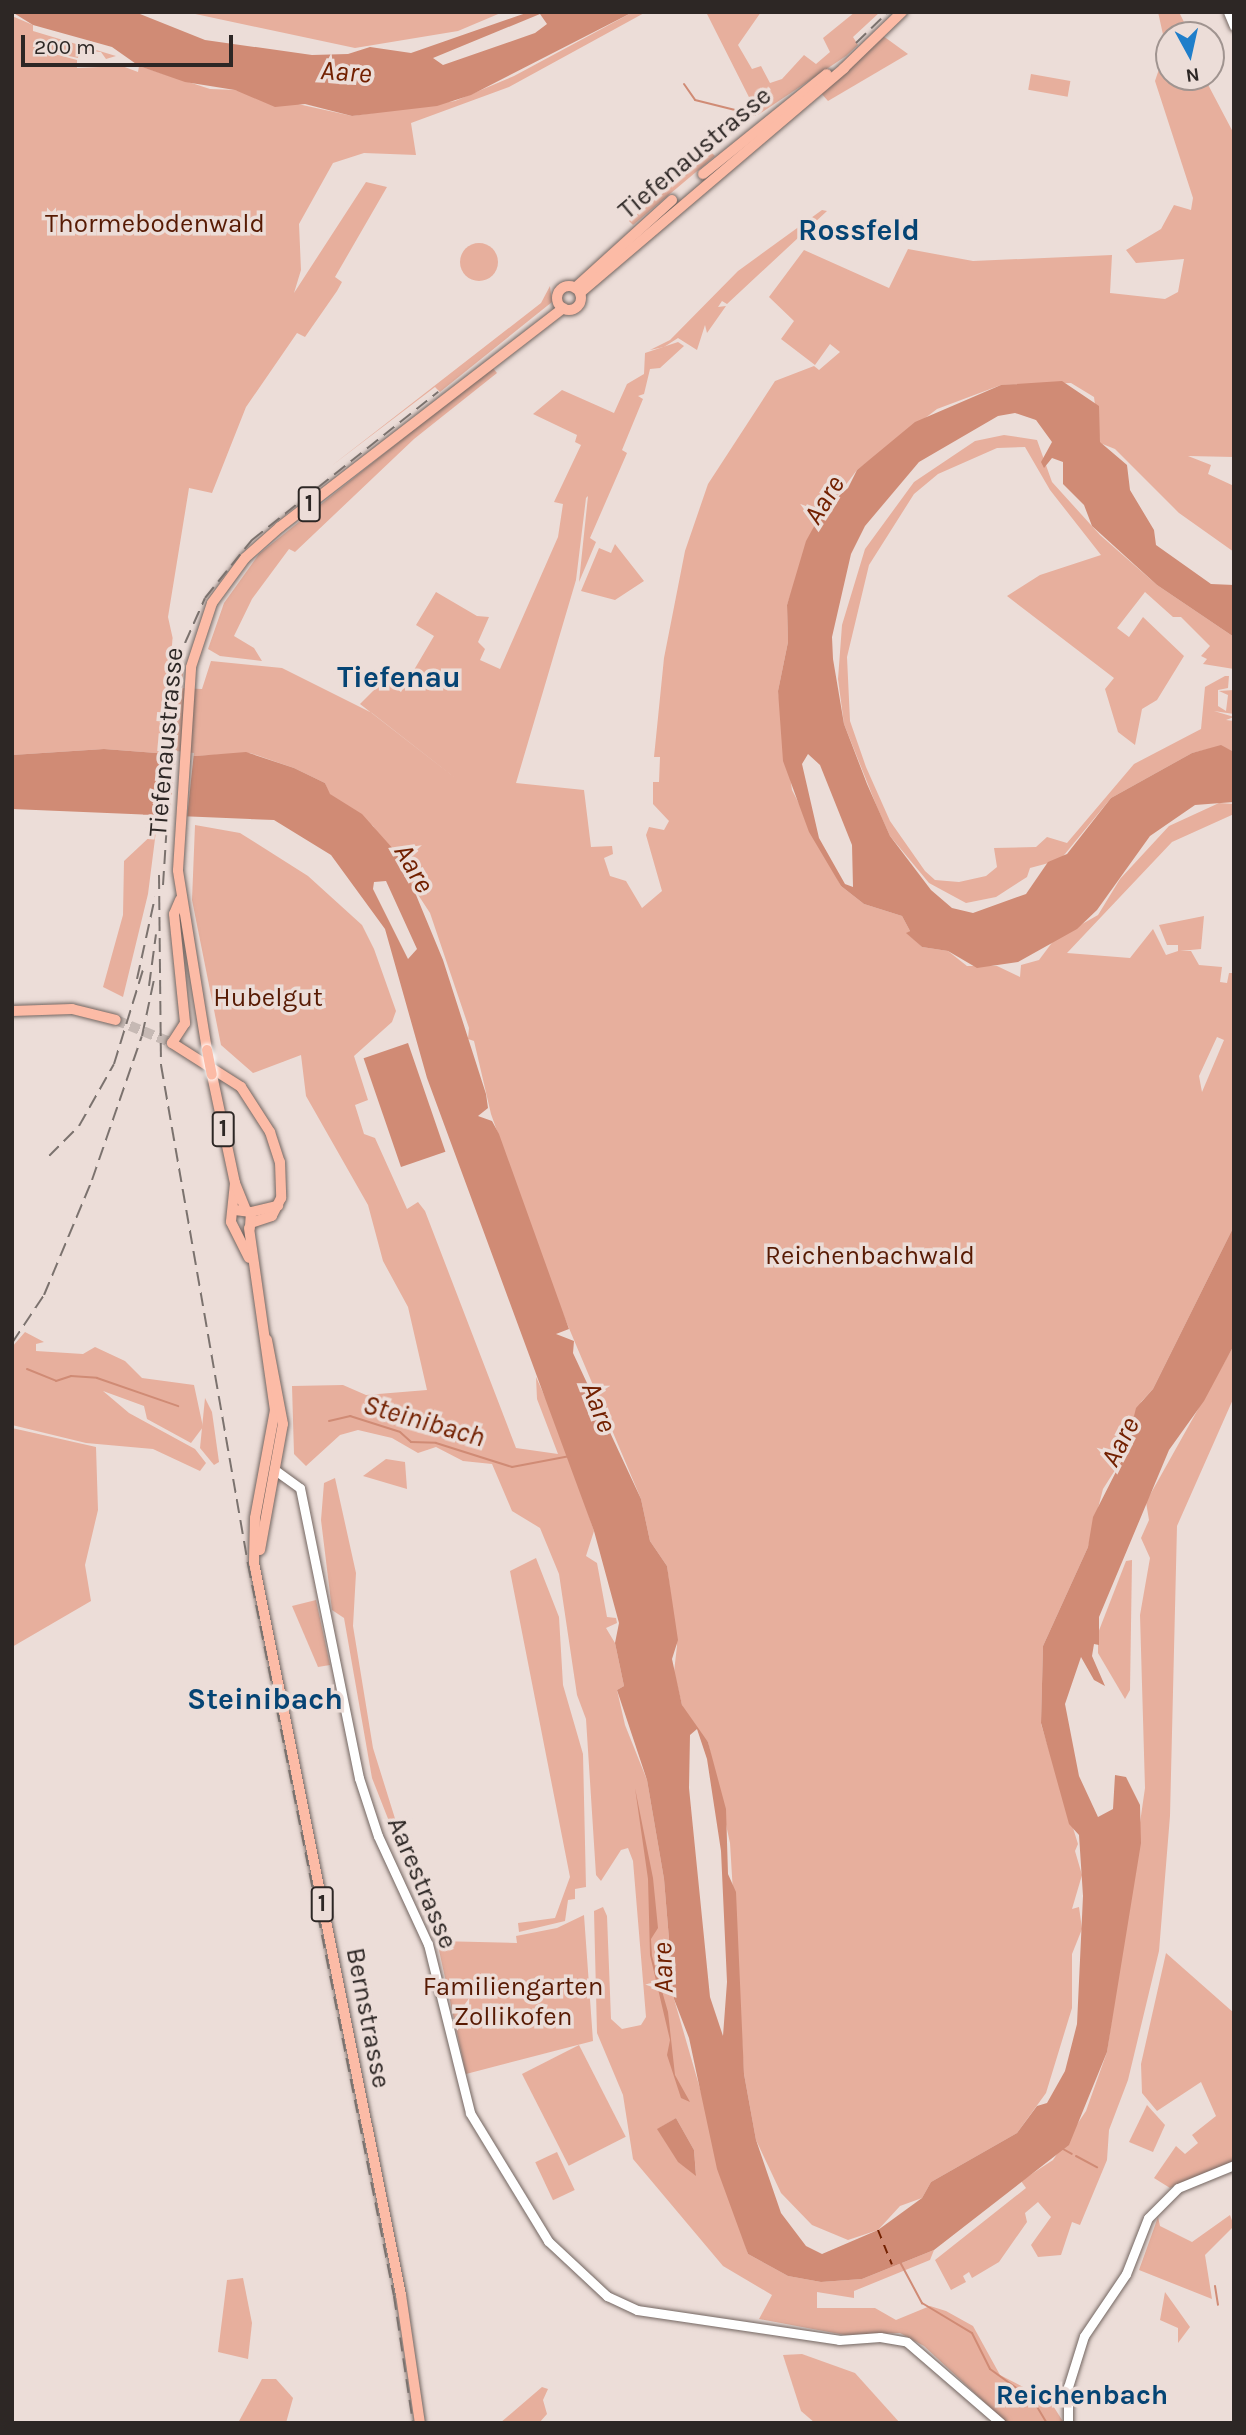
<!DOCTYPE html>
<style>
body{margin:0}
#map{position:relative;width:1246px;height:2435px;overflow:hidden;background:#ecddd8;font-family:Karla,sans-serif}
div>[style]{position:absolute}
.green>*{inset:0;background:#e7af9d;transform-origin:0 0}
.round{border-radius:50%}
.water>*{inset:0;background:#d08b75;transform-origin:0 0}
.pier>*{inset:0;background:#ecddd8;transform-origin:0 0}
.stream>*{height:2px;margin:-1px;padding:0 1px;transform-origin:1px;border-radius:1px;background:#d08b75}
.ferry>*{height:2px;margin-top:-1px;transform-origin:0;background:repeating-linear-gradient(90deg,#722000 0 9px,transparent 0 16px)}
.primary-tunnel>*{height:10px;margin-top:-5px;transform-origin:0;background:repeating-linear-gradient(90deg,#c6b9b4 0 10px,transparent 0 15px)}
.roads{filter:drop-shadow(0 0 2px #736661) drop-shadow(0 0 2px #736661)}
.secondary>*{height:9px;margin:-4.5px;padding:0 4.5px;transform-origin:4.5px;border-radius:4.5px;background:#fff}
.primary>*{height:10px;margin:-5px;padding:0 5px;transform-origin:5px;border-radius:5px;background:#fcbba6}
.primary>.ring{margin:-5px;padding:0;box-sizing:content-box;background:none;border:10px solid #fcbba6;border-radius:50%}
.rail>*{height:2px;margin-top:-1px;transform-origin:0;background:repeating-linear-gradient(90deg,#7b726e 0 14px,transparent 0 21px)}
.bridges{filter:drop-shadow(0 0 2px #fff) drop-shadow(0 0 2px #fff)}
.primary-bridge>*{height:10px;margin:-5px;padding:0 5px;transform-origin:5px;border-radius:5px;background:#fcbba6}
span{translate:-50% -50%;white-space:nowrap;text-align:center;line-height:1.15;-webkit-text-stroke:7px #ecddd8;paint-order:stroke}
.shield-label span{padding:2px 5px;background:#ecddd8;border:2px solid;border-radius:5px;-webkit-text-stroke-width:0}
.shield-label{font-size:24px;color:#2d2725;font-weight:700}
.street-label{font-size:26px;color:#2d2725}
.park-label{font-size:26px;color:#571a03}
.water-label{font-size:28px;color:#722000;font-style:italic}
.neighbourhood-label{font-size:28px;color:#054474;font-weight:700}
.quarter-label{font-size:30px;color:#054474;font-weight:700}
.frame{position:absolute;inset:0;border:14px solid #2d2725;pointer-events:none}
.north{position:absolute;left:1155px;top:21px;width:70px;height:70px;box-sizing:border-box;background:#ecddd8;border:2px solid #a09490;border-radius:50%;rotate:172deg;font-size:19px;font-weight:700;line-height:28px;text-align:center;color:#2d2725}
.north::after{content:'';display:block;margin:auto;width:24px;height:32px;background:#1f7eca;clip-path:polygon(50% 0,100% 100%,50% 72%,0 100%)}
.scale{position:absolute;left:21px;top:35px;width:212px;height:32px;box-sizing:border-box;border:4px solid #2d2725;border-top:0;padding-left:9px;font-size:21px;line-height:24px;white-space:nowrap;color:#2d2725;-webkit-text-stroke:5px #ecddd8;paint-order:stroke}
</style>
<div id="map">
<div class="green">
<div style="clip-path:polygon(186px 12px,503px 12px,458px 31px,355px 48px)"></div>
<div style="clip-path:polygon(evenodd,633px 12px,646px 12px,509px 87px,411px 123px,416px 155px,364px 153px,333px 163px,299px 224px,301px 270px,294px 293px,366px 182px,387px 187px,335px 277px,342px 282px,337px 291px,305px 337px,297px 333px,246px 407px,212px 493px,189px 488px,168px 617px,174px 644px,169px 663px,184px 667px,181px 688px,202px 689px,211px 661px,282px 668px,372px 713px,459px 781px,360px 704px,384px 680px,401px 692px,434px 636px,416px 625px,436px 592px,477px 616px,489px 617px,478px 642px,485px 649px,480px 660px,500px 669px,558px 537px,563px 504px,554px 502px,581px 445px,575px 442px,577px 435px,533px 414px,562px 390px,614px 413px,627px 384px,644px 374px,645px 353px,678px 342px,684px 346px,660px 368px,650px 369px,644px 394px,638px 396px,643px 399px,622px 450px,627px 453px,590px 538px,596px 542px,579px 582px,588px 496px,586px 498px,576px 580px,516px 783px,584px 790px,591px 847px,612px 846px,613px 854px,604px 858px,610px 876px,626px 881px,642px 908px,662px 891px,646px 835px,649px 827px,664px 830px,669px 821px,653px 804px,653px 782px,659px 782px,660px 757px,654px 757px,664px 658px,685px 551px,708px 484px,775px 381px,814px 366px,819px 370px,840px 352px,830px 344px,815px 365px,781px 339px,794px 321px,769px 297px,804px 250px,889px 288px,908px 249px,973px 261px,1112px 255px,1110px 293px,1165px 299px,1178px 292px,1184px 259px,1136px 263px,1126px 250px,1161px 229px,1174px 205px,1191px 210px,1193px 198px,1155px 81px,1166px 48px,1158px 12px,1179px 12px,1186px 26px,1186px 35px,1169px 35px,1169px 77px,1204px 77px,1234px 134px,1234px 457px,1188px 456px,1211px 465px,1208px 474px,1234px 486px,1234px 552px,1179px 513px,1115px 449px,1100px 443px,1094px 397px,1071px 383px,1001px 385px,937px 409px,857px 470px,814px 527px,787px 605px,788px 642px,778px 691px,792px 790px,841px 886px,864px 904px,902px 916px,910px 931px,907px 933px,922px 947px,948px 951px,967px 966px,997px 966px,1020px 977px,1021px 965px,1039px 960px,1054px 940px,1098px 915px,1120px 879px,1169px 826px,1219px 803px,1234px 804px,1234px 814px,1172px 842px,1067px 953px,1130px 958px,1153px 929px,1166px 955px,1178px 951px,1178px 945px,1167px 945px,1159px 925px,1204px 916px,1201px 949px,1180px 951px,1191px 951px,1199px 965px,1222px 967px,1220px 982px,1227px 983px,1229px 973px,1234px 973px,1234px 1226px,1153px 1389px,1141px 1402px,1124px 1456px,1103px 1489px,1088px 1547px,1043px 1646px,1041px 1724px,1078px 1844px,1075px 1851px,1082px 1875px,1072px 1909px,1079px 1907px,1082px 1929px,1072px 1954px,1072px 2008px,1046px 2093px,1017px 2133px,931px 2182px,922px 2198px,900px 2206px,878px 2230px,848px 2240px,812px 2225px,781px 2193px,756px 2140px,744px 2074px,730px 1843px,708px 1742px,684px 1713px,674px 1672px,677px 1646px,667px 1566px,650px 1541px,641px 1499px,555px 1295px,491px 1114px,474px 1041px,468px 1039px,469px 1028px,430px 913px,373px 826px,329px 794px,325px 783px,294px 768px,250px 753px,196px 756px,104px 749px,12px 755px,12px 16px,33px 25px,33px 31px,116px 56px,106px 59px,101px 52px,79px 50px,78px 58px,32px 48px,77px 60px,77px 68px,122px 66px,138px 72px,139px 66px,210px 89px,235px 90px,352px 116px,455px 101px,514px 76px,633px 12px,1217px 1037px,1224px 1040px,1202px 1092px,1199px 1076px,1217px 1037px)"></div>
<div style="clip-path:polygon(706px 12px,761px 12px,738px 45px,752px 69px,761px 66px,770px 83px,782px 79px,804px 55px,816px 64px,830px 52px,823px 38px,855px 12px,880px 12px,853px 37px,858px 45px,846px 56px,758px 115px)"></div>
<div style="clip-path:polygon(879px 33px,908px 54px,828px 101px,820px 92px)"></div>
<div style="left:1031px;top:74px;width:40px;height:16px;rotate:10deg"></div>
<div style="clip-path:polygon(712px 153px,715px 156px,633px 225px,629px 221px)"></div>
<div style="clip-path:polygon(822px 210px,827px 211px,727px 304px,722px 301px,718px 307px,726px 306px,707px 333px,705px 325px,697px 350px,678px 338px,664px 347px,650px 350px,670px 340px,738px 271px)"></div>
<div class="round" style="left:460px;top:243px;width:38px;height:38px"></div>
<div style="clip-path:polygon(550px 286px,552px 302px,440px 392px,435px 387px,330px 467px,541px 303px)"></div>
<div style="clip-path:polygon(492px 367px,497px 373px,414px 439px,295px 552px,289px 549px,252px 599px,234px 636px,254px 648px,262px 661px,220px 656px,208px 649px,224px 603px,259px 554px)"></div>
<div style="clip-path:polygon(1004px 435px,1037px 440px,1052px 482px,1100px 535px,1157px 585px,1234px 637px,1234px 669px,1203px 664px,1207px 659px,1201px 656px,1210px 646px,1181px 617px,1173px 617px,1145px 592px,1117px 628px,1129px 637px,1143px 617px,1184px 656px,1157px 700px,1142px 709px,1135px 745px,1118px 732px,1105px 689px,1114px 678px,1007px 596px,1040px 575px,1101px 555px,1050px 490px,1025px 447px,997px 448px,938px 474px,914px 494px,869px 565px,847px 657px,850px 721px,866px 767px,890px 821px,925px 871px,935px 880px,959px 882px,986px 876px,997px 867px,994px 848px,1036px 847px,1047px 837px,1067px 843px,1134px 764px,1201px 729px,1205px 687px,1225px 676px,1229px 676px,1228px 688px,1218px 690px,1218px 706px,1226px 711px,1228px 695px,1219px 691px,1234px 690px,1234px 714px,1214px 711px,1234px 717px,1226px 720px,1234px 721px,1234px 752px,1221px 746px,1192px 753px,1111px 798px,1060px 860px,1030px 868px,1027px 877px,996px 897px,966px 903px,929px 883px,890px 836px,877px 807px,844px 724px,838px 679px,842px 625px,865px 549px,914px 482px,975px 441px)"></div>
<div style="clip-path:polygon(615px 544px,644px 581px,615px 600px,581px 591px,599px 548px,611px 553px)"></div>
<div style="clip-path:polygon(evenodd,195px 825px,240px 833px,308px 876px,362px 925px,374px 949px,396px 1011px,392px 1022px,354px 1056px,368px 1100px,355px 1105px,364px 1134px,375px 1138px,407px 1209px,418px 1202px,425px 1211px,516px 1448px,558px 1454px,537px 1399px,536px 1377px,562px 1435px,594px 1531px,586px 1556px,597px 1563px,607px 1617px,616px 1618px,617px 1623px,606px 1628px,615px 1643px,624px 1686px,617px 1690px,625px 1725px,647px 1780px,664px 1879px,674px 1999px,748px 2254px,788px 2276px,821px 2282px,862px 2279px,934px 2250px,930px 2260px,854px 2291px,854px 2298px,817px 2292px,817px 2308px,875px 2308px,896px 2320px,930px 2306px,946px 2311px,973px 2326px,1000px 2375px,1050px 2401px,1064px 2423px,1007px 2423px,924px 2346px,900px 2333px,845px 2335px,759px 2319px,772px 2295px,723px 2266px,633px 2159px,623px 2095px,597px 2033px,594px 1911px,603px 1907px,607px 1916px,611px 2019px,622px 2029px,641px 2025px,646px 2017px,633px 1861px,628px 1848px,621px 1850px,601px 1881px,596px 1875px,586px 1719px,577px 1695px,559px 1574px,540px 1528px,512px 1511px,492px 1464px,463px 1461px,436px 1447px,418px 1453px,392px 1438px,358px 1430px,340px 1435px,306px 1466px,294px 1454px,292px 1386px,343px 1385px,366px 1395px,427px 1390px,408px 1307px,383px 1261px,368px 1205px,306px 1096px,301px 1055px,253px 1073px,221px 1045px,192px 900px,195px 825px,676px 2118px,694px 2150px,696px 2175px,679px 2162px,658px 2129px,676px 2118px)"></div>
<div style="clip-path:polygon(156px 831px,148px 894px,123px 997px,103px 987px,123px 915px,124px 861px)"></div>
<div style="clip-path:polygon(25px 1332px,44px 1342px,36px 1344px,36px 1351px,83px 1354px,95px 1347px,125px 1361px,142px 1378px,194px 1385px,203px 1427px,191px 1443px,147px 1419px,144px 1406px,103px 1391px,129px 1413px,195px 1449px,206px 1463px,200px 1471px,153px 1449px,86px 1443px,12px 1425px,12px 1347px)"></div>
<div style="clip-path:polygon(1234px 1345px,1234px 1397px,1177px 1526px,1170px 1816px,1159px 1951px,1128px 2080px,1109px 2130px,1107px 2160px,1080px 2225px,1072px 2222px,1061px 2255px,1038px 2257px,1031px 2245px,1051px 2217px,1038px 2202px,1025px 2213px,1027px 2222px,999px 2262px,972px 2278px,969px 2272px,963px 2276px,966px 2282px,951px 2290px,935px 2260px,1026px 2188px,1021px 2181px,1053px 2160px,1086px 2111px,1107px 2052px,1145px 1788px,1140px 1615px,1150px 1558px,1141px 1538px,1149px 1520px,1146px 1502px)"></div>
<div style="clip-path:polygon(205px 1398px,212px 1412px,219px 1462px,214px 1465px,200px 1448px)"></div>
<div style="clip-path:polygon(12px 1428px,96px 1447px,98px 1510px,85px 1565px,91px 1601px,12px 1647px)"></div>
<div style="clip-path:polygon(386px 1459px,405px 1462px,407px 1489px,363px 1476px)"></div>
<div style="clip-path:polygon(335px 1478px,356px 1573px,353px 1626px,373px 1748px,407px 1857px,438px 1923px,431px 1921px,416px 1890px,372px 1778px,344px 1618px,332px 1610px,321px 1520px,324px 1483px)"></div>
<div style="clip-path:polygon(536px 1558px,559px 1617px,563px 1685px,583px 1754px,586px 1887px,575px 1889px,575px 1899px,568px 1900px,565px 1921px,519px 1932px,518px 1923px,555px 1918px,570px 1877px,510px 1571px)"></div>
<div style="clip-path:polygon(1132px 1560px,1130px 1690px,1125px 1699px,1098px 1653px,1098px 1633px,1126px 1561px)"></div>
<div style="clip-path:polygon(316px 1600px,330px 1665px,318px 1667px,292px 1606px)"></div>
<div style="clip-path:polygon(584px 1915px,593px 2041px,466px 2074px,437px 1941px,517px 1943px,516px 1936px,557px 1928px)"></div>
<div style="clip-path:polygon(1166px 1953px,1234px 2013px,1234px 2161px,1170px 2188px,1154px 2178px,1176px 2146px,1185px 2154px,1198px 2143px,1192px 2135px,1216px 2116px,1201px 2082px,1157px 2111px,1142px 2093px,1141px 2064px)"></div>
<div style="left:579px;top:2045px;width:103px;height:64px;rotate:63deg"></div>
<div style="clip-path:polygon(1147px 2105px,1165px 2125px,1153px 2152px,1129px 2142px)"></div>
<div style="left:557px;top:2152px;width:42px;height:24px;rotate:65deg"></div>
<div style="clip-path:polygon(1230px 2215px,1234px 2226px,1205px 2255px,1212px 2299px,1139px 2270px,1158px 2217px,1160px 2226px,1192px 2242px)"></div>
<div style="clip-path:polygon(243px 2278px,252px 2323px,248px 2359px,218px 2352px,227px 2280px)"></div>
<div style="clip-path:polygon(1165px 2292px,1190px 2327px,1178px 2343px,1178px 2328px,1160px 2320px)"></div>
<div style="clip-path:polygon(802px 2354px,855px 2373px,900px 2423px,815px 2423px,801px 2411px,783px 2355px)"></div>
<div style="clip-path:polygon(262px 2379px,276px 2379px,293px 2398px,286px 2423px,238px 2423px)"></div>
<div style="clip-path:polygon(542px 2387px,548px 2389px,543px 2400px,547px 2414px,539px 2423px,500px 2423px)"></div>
</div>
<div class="water">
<div style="clip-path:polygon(evenodd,12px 12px,135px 12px,205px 40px,312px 55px,348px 54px,370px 47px,411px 53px,529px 12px,633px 12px,471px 95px,437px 106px,352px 116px,305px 104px,275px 107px,235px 90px,185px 82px,139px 66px,112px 47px,33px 25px,12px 12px,540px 14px,547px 24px,535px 33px,443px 65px,433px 58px,540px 14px)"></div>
<div style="clip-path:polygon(evenodd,1062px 381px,1099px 406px,1100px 442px,1127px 465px,1130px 490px,1154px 530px,1156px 545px,1211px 584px,1234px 585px,1234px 637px,1157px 585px,1092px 526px,1084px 505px,1063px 484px,1063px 462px,1052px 458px,1044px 468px,1041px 462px,1052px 442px,1036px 420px,1015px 413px,998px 416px,919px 462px,865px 526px,851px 554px,832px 637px,833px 659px,844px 724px,867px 784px,890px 836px,931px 890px,952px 908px,973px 913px,1026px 894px,1048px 862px,1067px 854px,1111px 798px,1192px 753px,1221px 745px,1234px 752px,1234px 802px,1195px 805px,1150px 836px,1097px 910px,1077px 929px,1018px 962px,977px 968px,948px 951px,922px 947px,906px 933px,910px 931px,902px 916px,864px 904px,841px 886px,809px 832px,783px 761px,778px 691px,788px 642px,787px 605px,806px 541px,823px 510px,848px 488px,857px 470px,915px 422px,1001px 385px,1062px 381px,808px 754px,820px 765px,852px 845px,853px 887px,845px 884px,819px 838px,802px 764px,808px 754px)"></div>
<div style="clip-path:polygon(evenodd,104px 749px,196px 756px,246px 752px,294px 768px,325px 783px,330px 794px,362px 814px,395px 851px,409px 878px,443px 960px,486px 1094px,488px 1108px,478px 1116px,492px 1121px,499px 1134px,569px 1329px,556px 1334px,574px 1341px,573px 1353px,641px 1499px,650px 1541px,667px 1566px,678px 1640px,672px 1659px,682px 1705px,708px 1742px,726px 1809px,728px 1874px,736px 1892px,744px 2074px,756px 2140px,781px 2213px,806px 2246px,822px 2254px,878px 2230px,922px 2198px,931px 2182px,1017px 2133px,1037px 2106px,1047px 2103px,1065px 2071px,1077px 2024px,1083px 1896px,1079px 1835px,1069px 1824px,1041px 1723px,1043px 1646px,1088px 1547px,1093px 1517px,1124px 1456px,1136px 1408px,1153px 1389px,1234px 1226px,1234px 1345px,1204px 1401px,1169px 1450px,1099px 1617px,1099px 1645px,1094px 1644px,1092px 1656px,1105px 1686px,1094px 1680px,1081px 1657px,1065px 1704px,1079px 1776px,1098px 1817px,1113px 1809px,1115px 1775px,1126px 1777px,1140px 1805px,1141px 1843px,1107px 2052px,1069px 2145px,934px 2250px,862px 2279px,821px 2282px,788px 2276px,748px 2254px,717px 2169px,689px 2038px,674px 1999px,664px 1879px,647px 1780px,617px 1690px,624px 1686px,615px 1643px,619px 1623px,594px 1531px,427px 1078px,385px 929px,331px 855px,274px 820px,12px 809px,12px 755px,104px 749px,386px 881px,417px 949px,408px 959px,373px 889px,374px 882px,386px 881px,104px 749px,697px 1729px,707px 1759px,721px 1851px,727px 1982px,723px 2036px,710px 1997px,689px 1788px,690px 1735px,697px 1729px)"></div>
<div style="left:408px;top:1043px;width:115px;height:47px;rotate:71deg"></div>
<div style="clip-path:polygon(635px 1788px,653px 1878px,658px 1928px,651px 1939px,652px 1956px,668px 2012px,675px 2075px,690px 2102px,681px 2098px,667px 2055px,670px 2040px,650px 1955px,648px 1879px)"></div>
<div style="clip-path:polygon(676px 2118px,694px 2150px,696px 2176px,678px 2162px,657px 2129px)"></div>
</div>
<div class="pier">
<div style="left:161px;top:750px;width:13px;height:65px;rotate:4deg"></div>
<div style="left:176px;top:751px;width:18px;height:66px;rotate:6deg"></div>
</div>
<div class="stream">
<div style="left:684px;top:84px;width:19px;rotate:55deg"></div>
<div style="left:695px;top:100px;width:62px;rotate:14deg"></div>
<div style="left:27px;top:1369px;width:31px;rotate:22deg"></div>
<div style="left:56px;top:1381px;width:16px;rotate:-18deg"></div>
<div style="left:71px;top:1376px;width:26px;rotate:4deg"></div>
<div style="left:97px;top:1378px;width:86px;rotate:19.1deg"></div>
<div style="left:329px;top:1421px;width:22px;rotate:-13deg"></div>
<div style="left:350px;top:1416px;width:52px;rotate:17.7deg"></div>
<div style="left:400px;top:1432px;width:15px;rotate:42deg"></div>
<div style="left:411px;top:1442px;width:25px;rotate:2deg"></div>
<div style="left:436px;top:1443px;width:80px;rotate:17.5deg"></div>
<div style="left:512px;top:1467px;width:59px;rotate:-10.7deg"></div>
<div style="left:1063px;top:2149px;width:10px;rotate:29deg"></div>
<div style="left:1076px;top:2156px;width:24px;rotate:28deg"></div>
<div style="left:900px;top:2262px;width:47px;rotate:61.8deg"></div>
<div style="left:922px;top:2303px;width:58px;rotate:31deg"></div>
<div style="left:972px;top:2333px;width:40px;rotate:63.4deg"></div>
<div style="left:990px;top:2369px;width:53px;rotate:35.8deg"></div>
<div style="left:1033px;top:2400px;width:27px;rotate:59deg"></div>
<div style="left:1215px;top:2286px;width:19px;rotate:81deg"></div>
</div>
<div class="ferry">
<div style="left:878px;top:2230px;width:37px;rotate:68deg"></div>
</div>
<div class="primary-tunnel">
<div style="left:116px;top:1020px;width:61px;rotate:22.3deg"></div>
</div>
<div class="roads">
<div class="secondary">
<div style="left:1228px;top:12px;width:15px;rotate:67deg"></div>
<div style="left:275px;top:1470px;width:31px;rotate:36deg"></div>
<div style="left:300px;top:1488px;width:296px;rotate:78.5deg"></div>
<div style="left:359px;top:1778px;width:61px;rotate:71.9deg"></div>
<div style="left:378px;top:1836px;width:119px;rotate:65.2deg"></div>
<div style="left:428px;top:1944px;width:174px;rotate:76deg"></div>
<div style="left:470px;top:2113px;width:150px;rotate:58.6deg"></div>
<div style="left:548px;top:2241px;width:81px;rotate:43deg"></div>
<div style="left:607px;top:2296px;width:33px;rotate:25deg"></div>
<div style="left:637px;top:2310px;width:204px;rotate:8.4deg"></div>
<div style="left:839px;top:2340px;width:41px;rotate:-4.2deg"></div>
<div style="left:880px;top:2337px;width:27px;rotate:10deg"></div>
<div style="left:907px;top:2342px;width:124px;rotate:40.8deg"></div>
<div style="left:1068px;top:2423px;width:36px;rotate:-90deg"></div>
<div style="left:1068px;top:2387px;width:53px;rotate:-72.6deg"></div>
<div style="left:1084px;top:2336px;width:75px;rotate:-55.9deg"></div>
<div style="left:1126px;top:2274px;width:60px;rotate:-68.6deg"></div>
<div style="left:1148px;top:2218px;width:42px;rotate:-45deg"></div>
<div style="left:1178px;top:2188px;width:61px;rotate:-22.3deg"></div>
</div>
<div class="primary">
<div style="left:703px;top:174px;width:159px;rotate:-38.9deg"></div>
<div class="ring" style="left:557px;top:286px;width:14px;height:14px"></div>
<div style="left:575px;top:288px;width:131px;rotate:-42.2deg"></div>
<div style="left:580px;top:293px;width:347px;rotate:-40.4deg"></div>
<div style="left:844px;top:68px;width:81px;rotate:-44deg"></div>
<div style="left:180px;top:900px;width:15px;rotate:113deg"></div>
<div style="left:174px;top:914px;width:110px;rotate:84.2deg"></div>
<div style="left:185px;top:1023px;width:24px;rotate:123deg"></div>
<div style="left:172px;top:1043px;width:82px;rotate:32.5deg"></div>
<div style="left:241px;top:1087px;width:54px;rotate:57.2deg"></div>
<div style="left:270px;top:1132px;width:32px;rotate:72deg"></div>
<div style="left:280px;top:1162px;width:36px;rotate:88deg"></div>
<div style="left:281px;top:1198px;width:20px;rotate:117deg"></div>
<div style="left:272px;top:1216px;width:19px;rotate:162deg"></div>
<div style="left:12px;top:1011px;width:60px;rotate:-1.9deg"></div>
<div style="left:72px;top:1009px;width:45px;rotate:14deg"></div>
<div style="left:207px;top:1050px;width:182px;rotate:-99.2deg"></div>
<div style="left:178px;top:870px;width:203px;rotate:-86.3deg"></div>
<div style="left:191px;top:667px;width:67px;rotate:-71.8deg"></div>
<div style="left:212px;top:603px;width:56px;rotate:-53.7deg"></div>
<div style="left:245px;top:558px;width:47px;rotate:-41.5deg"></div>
<div style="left:280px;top:527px;width:358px;rotate:-37.7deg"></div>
<div style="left:212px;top:1075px;width:110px;rotate:78deg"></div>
<div style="left:235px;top:1183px;width:39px;rotate:96deg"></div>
<div style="left:231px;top:1222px;width:40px;rotate:63.4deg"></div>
<div style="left:235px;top:1183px;width:27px;rotate:68deg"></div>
<div style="left:235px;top:1210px;width:16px;rotate:7deg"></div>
<div style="left:251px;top:1212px;width:16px;rotate:94deg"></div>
<div style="left:251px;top:1212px;width:28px;rotate:-13deg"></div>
<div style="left:249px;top:1228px;width:184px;rotate:81.9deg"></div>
<div style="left:275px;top:1410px;width:110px;rotate:100.5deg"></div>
<div style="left:255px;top:1518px;width:45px;rotate:91.3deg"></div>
<div style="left:254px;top:1563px;width:747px;rotate:78.64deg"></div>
<div style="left:401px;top:2295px;width:129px;rotate:81.6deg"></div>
<div style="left:260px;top:1550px;width:128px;rotate:-79.7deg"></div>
<div style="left:283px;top:1424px;width:86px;rotate:-100.8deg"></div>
</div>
</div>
<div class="rail">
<div style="left:856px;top:43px;width:45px;rotate:-44.1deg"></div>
<div style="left:159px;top:875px;width:190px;rotate:89.4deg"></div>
<div style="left:161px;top:1065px;width:507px;rotate:80.11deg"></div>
<div style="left:248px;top:1564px;width:746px;rotate:78.72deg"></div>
<div style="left:394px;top:2296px;width:128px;rotate:81.5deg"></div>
<div style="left:163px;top:885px;width:201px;rotate:-86.3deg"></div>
<div style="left:176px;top:684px;width:42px;rotate:-77.6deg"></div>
<div style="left:185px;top:643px;width:49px;rotate:-66deg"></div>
<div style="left:205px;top:598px;width:75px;rotate:-51deg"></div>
<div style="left:252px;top:540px;width:238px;rotate:-38.5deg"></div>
<div style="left:137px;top:979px;width:84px;rotate:-77.6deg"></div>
<div style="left:149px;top:986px;width:52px;rotate:-82.3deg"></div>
<div style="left:49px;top:1156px;width:42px;rotate:-45deg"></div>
<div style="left:79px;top:1126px;width:71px;rotate:-60.6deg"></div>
<div style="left:114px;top:1064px;width:98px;rotate:-72.9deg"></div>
<div style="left:12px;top:1343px;width:58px;rotate:-56.3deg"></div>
<div style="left:44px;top:1295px;width:125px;rotate:-67.3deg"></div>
<div style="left:92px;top:1180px;width:152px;rotate:-70.9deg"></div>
<div style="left:142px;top:1036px;width:62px;rotate:-78deg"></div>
</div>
<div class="bridges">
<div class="primary-bridge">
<div style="left:207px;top:1050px;width:25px;rotate:79deg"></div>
</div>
</div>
<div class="shield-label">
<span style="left:309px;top:504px">1</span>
<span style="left:223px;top:1129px">1</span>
<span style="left:322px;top:1904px">1</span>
</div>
<div class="street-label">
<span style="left:695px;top:153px;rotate:-40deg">Tiefenaustrasse</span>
<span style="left:166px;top:742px;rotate:-85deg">Tiefenaustrasse</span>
<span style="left:422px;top:1883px;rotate:67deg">Aarestrasse</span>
<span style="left:368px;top:2018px;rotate:79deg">Bernstrasse</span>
</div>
<div class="park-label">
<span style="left:155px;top:224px">Thormebodenwald</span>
<span style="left:268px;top:998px">Hubelgut</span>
<span style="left:870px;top:1256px">Reichenbachwald</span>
<span style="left:513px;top:2002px">Familiengarten<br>Zollikofen</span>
</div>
<div class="water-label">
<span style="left:346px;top:72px;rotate:4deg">Aare</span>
<span style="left:824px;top:500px;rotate:-58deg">Aare</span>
<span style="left:414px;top:868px;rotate:60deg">Aare</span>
<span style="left:599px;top:1407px;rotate:69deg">Aare</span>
<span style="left:424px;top:1421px;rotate:16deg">Steinibach</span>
<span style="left:1120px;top:1442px;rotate:-63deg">Aare</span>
<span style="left:663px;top:1968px;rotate:-92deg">Aare</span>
</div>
<div class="neighbourhood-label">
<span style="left:1082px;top:2395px">Reichenbach</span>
</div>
<div class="quarter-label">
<span style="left:859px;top:230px">Rossfeld</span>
<span style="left:399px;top:677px">Tiefenau</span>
<span style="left:265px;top:1699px">Steinibach</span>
</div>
<div class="frame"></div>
<div class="north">N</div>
<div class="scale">200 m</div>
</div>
